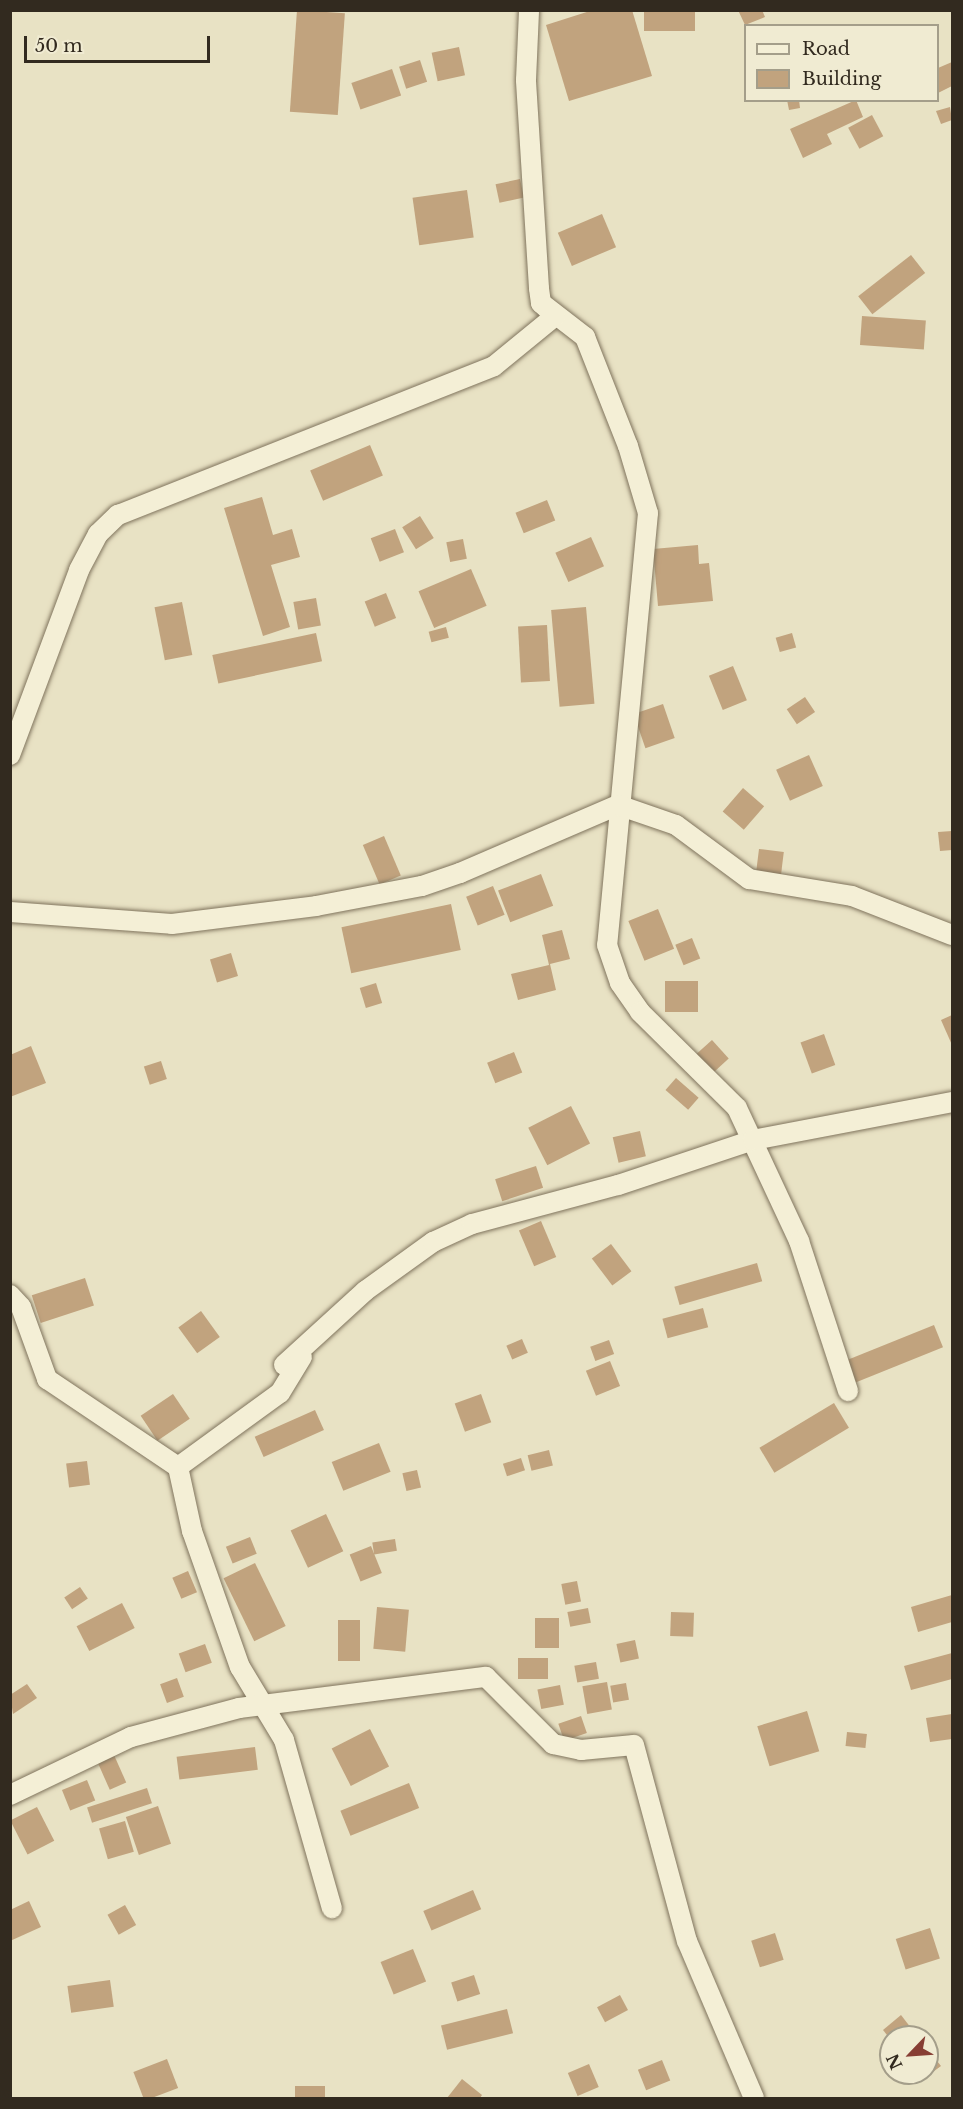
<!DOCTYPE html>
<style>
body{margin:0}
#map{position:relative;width:963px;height:2109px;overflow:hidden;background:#e8e2c4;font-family:"Libre Baskerville",serif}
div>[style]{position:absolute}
.building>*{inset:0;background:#c1a37e;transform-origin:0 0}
.roads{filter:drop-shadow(0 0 2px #80745d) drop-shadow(0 0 2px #80745d)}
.minor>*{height:20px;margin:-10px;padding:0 10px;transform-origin:10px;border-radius:10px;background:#f4efd6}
span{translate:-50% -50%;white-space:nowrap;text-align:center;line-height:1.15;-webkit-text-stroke:4.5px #f0ebd2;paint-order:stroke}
.frame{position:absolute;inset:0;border:12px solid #322a1f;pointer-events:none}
.legend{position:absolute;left:744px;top:24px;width:195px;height:78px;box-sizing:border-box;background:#f0ebd2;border:2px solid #a49e8a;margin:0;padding:8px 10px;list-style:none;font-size:18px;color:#322a1f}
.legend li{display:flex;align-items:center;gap:12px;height:30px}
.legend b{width:30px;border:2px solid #a49e8a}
.north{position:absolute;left:879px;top:2025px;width:60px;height:60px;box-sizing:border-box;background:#f0ebd2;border:2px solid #a49e8a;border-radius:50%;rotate:245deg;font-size:16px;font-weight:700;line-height:24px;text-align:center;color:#322a1f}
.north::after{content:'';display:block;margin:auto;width:21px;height:27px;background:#873e34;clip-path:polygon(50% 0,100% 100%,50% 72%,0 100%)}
.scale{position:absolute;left:24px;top:36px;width:186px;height:27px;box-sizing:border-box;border:3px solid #322a1f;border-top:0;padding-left:8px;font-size:18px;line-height:21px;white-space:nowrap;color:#322a1f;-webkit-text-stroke:4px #f0ebd2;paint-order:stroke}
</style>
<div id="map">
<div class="building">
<div style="left:297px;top:10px;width:48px;height:102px;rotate:4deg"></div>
<div style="clip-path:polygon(593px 10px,632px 10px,652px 76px,569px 101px,546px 25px)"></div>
<div style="left:644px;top:10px;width:51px;height:21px"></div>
<div style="clip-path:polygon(738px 10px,762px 10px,765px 17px,745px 25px)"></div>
<div style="left:459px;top:47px;width:29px;height:28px;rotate:78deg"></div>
<div style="left:420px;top:60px;width:23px;height:22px;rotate:72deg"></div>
<div style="clip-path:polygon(952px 62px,952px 86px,938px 93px,938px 68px)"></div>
<div style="left:392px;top:69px;width:28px;height:43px;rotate:71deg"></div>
<div style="clip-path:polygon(787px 100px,799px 100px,800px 108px,789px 110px)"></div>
<div style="clip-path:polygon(856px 100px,863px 117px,827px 134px,832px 144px,803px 158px,790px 129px)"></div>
<div style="clip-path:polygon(950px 107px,952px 120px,941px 124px,936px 111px)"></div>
<div style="left:872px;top:115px;width:24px;height:27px;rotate:62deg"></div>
<div style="left:520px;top:179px;width:19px;height:25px;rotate:78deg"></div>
<div style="left:467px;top:190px;width:48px;height:55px;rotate:82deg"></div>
<div style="left:602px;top:214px;width:36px;height:48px;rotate:67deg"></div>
<div style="left:911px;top:255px;width:23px;height:67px;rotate:52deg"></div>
<div style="left:862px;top:316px;width:64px;height:29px;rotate:4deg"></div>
<div style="left:370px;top:445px;width:33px;height:65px;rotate:67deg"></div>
<div style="clip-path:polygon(262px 497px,273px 535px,292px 529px,300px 557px,271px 565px,290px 627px,263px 636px,224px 508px)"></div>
<div style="left:547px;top:500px;width:22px;height:34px;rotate:68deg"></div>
<div style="left:420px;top:516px;width:26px;height:21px;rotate:58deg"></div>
<div style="left:395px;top:529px;width:25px;height:26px;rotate:69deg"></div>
<div style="left:591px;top:537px;width:32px;height:39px;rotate:66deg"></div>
<div style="left:463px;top:539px;width:20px;height:17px;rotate:79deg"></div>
<div style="clip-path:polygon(698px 545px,699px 564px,709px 563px,713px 601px,658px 606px,653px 549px)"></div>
<div style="left:471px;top:569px;width:40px;height:57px;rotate:67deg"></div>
<div style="left:386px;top:593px;width:27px;height:23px;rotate:68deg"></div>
<div style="left:316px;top:598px;width:28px;height:23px;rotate:80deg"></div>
<div style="left:182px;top:602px;width:54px;height:28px;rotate:79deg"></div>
<div style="left:586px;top:607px;width:97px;height:35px;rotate:85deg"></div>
<div style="left:547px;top:625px;width:56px;height:29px;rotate:87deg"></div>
<div style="left:446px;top:627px;width:11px;height:18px;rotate:75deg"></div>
<div style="left:316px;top:633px;width:29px;height:106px;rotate:78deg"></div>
<div style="left:792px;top:633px;width:15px;height:17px;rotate:74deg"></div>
<div style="left:733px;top:666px;width:37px;height:26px;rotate:68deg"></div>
<div style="left:805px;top:697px;width:18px;height:22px;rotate:56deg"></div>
<div style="left:663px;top:704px;width:36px;height:31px;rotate:71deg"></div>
<div style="left:809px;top:755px;width:34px;height:36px;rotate:66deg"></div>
<div style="left:743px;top:788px;width:28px;height:31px;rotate:41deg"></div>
<div style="clip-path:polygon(952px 831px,952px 850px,940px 851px,938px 832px)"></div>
<div style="left:384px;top:836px;width:43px;height:23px;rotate:67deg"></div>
<div style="left:759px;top:849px;width:25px;height:25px;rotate:7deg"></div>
<div style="left:541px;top:874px;width:34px;height:46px;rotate:69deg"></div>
<div style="left:493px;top:886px;width:31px;height:29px;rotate:68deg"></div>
<div style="left:451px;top:904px;width:47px;height:112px;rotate:78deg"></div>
<div style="left:658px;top:909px;width:43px;height:32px;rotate:68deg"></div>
<div style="clip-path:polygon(562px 930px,570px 959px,550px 964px,556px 990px,518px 1000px,511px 974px,549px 965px,542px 935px)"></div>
<div style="left:692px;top:938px;width:22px;height:18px;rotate:68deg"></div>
<div style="left:231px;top:953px;width:24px;height:22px;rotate:73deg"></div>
<div style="left:665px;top:981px;width:33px;height:31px"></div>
<div style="left:376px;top:983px;width:21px;height:17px;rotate:73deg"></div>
<div style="clip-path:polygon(952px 1015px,952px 1045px,941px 1020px)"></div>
<div style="left:824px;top:1034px;width:33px;height:25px;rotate:70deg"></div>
<div style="left:712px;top:1040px;width:25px;height:21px;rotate:48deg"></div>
<div style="clip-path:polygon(31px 1046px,46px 1083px,10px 1097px,10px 1055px)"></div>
<div style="left:514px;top:1052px;width:22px;height:29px;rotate:68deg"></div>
<div style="left:161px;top:1061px;width:19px;height:18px;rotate:72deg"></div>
<div style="left:676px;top:1078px;width:30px;height:16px;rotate:41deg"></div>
<div style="left:571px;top:1106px;width:42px;height:48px;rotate:63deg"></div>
<div style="left:640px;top:1131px;width:26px;height:28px;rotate:77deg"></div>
<div style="left:536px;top:1166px;width:23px;height:43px;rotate:72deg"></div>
<div style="left:541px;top:1221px;width:39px;height:24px;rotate:67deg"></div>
<div style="left:611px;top:1244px;width:34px;height:24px;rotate:53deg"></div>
<div style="left:757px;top:1263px;width:19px;height:86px;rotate:74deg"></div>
<div style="left:85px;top:1278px;width:29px;height:56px;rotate:72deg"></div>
<div style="left:703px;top:1308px;width:20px;height:42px;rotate:75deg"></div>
<div style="left:201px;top:1311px;width:32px;height:28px;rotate:54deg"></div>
<div style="left:934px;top:1325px;width:24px;height:97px;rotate:68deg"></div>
<div style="left:522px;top:1339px;width:15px;height:17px;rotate:67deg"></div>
<div style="left:609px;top:1340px;width:15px;height:20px;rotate:70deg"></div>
<div style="left:610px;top:1361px;width:27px;height:26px;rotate:68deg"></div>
<div style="left:173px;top:1394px;width:30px;height:39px;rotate:56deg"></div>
<div style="left:481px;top:1394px;width:30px;height:28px;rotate:70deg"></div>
<div style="left:834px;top:1403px;width:29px;height:87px;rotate:59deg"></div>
<div style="left:315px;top:1410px;width:22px;height:66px;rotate:66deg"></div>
<div style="left:379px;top:1443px;width:31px;height:51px;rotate:68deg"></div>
<div style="left:549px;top:1450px;width:16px;height:22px;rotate:76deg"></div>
<div style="left:521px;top:1458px;width:13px;height:19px;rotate:72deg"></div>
<div style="left:87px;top:1461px;width:24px;height:21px;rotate:83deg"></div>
<div style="left:417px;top:1470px;width:18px;height:15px;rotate:77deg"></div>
<div style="left:326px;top:1514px;width:41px;height:39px;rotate:65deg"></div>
<div style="left:250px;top:1537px;width:18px;height:26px;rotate:68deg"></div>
<div style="left:395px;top:1539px;width:12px;height:23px;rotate:81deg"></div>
<div style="left:371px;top:1546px;width:29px;height:23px;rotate:68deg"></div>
<div style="left:255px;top:1563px;width:70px;height:35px;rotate:64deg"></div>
<div style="left:188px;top:1571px;width:23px;height:17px;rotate:67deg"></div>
<div style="left:577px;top:1581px;width:21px;height:16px;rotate:79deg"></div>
<div style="left:80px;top:1587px;width:14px;height:19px;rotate:56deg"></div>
<div style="clip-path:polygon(952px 1595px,952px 1622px,918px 1632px,911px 1607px)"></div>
<div style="left:122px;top:1603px;width:28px;height:51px;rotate:63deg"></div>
<div style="left:377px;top:1607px;width:32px;height:42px;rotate:5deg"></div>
<div style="left:588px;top:1608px;width:15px;height:21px;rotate:79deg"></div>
<div style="left:671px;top:1612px;width:23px;height:24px;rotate:2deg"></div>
<div style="left:559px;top:1618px;width:30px;height:24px;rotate:90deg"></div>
<div style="left:338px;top:1620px;width:22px;height:41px"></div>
<div style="left:635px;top:1640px;width:19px;height:19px;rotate:78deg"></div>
<div style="left:205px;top:1644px;width:20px;height:28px;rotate:70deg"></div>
<div style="clip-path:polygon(952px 1653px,952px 1679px,911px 1690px,904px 1666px)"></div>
<div style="left:518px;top:1658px;width:30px;height:21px"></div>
<div style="left:596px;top:1662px;width:17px;height:22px;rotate:80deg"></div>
<div style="left:177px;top:1678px;width:20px;height:18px;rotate:70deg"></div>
<div style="left:607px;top:1682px;width:28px;height:25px;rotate:80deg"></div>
<div style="left:626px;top:1683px;width:17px;height:16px;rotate:80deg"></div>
<div style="clip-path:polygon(27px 1684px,37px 1698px,13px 1714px,10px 1695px)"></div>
<div style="left:560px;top:1685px;width:20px;height:23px;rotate:79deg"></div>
<div style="left:807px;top:1711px;width:42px;height:52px;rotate:73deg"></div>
<div style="clip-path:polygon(952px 1714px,952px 1739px,930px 1742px,926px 1718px)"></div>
<div style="left:581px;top:1716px;width:18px;height:24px;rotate:71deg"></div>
<div style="left:370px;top:1729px;width:42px;height:43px;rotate:63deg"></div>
<div style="left:847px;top:1732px;width:20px;height:14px;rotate:6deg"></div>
<div style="left:255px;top:1747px;width:23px;height:79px;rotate:83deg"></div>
<div style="left:114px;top:1755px;width:30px;height:18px;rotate:66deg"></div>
<div style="left:87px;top:1780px;width:22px;height:27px;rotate:68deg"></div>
<div style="left:409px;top:1783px;width:27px;height:74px;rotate:68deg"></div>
<div style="left:147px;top:1788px;width:16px;height:63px;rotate:72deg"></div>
<div style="left:158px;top:1806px;width:40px;height:34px;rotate:71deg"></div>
<div style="left:37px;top:1807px;width:38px;height:30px;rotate:63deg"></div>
<div style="left:125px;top:1821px;width:32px;height:27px;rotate:74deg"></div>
<div style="left:473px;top:1890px;width:21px;height:54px;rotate:67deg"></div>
<div style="clip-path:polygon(29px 1901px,41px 1927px,10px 1941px,10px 1910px)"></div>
<div style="left:125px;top:1905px;width:23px;height:20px;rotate:61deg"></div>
<div style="left:930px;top:1928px;width:32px;height:36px;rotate:72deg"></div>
<div style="left:775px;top:1933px;width:28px;height:25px;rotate:72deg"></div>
<div style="left:413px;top:1949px;width:35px;height:35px;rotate:68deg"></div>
<div style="left:474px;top:1975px;width:20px;height:24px;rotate:72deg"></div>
<div style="left:110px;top:1980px;width:27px;height:43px;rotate:82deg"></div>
<div style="left:620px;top:1995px;width:17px;height:26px;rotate:62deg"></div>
<div style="left:507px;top:2009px;width:25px;height:68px;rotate:76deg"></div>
<div style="clip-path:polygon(901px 2015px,918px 2037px,891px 2040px,883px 2030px)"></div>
<div style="clip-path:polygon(927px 2048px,941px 2066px,922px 2080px,917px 2073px,927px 2073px)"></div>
<div style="left:167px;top:2059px;width:31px;height:36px;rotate:69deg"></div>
<div style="left:662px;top:2060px;width:22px;height:26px;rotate:68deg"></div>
<div style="left:589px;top:2064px;width:25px;height:23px;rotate:67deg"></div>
<div style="clip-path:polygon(462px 2079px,482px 2095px,480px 2098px,447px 2098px)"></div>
<div style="left:295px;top:2086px;width:30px;height:12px"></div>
</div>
<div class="roads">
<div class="minor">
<div style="left:541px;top:303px;width:56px;rotate:37.7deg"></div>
<div style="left:585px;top:337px;width:117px;rotate:68.5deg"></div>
<div style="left:628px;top:446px;width:70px;rotate:73.4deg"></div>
<div style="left:648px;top:513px;width:434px;rotate:95.4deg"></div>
<div style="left:607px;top:945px;width:40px;rotate:71.1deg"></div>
<div style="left:620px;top:983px;width:35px;rotate:55deg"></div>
<div style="left:640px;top:1012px;width:136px;rotate:44.7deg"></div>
<div style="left:737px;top:1108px;width:147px;rotate:65deg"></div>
<div style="left:799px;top:1241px;width:158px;rotate:71.9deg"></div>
<div style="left:10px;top:755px;width:197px;rotate:-69.5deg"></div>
<div style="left:79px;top:570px;width:41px;rotate:-62.2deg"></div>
<div style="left:98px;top:534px;width:28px;rotate:-44deg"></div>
<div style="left:118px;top:515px;width:404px;rotate:-21.6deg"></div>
<div style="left:494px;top:366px;width:79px;rotate:-39.3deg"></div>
<div style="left:555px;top:316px;width:19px;rotate:-137deg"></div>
<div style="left:541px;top:303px;width:15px;rotate:-98deg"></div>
<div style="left:539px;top:288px;width:208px;rotate:-93.6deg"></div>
<div style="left:526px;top:80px;width:70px;rotate:-87.5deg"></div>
<div style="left:10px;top:912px;width:162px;rotate:4.2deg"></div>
<div style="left:172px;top:924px;width:145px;rotate:-7.1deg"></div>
<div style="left:316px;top:906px;width:108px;rotate:-10.7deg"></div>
<div style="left:422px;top:886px;width:40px;rotate:-18.9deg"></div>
<div style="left:460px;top:873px;width:172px;rotate:-23.3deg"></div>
<div style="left:618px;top:805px;width:61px;rotate:19deg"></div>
<div style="left:676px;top:825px;width:91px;rotate:36.5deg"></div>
<div style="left:749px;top:879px;width:104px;rotate:9.4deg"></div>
<div style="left:852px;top:896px;width:107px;rotate:21.3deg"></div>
<div style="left:10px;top:1295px;width:16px;rotate:47deg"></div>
<div style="left:21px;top:1307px;width:77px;rotate:70.1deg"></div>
<div style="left:47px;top:1379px;width:158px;rotate:33.9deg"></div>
<div style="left:178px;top:1467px;width:66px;rotate:77.7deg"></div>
<div style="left:192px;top:1531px;width:144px;rotate:70.6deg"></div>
<div style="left:240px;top:1667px;width:85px;rotate:58.9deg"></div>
<div style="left:284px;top:1740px;width:175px;rotate:74.1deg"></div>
<div style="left:284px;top:1365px;width:110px;rotate:-42.4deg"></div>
<div style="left:365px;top:1291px;width:84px;rotate:-35.8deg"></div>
<div style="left:433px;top:1242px;width:43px;rotate:-24.8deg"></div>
<div style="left:472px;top:1224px;width:151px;rotate:-15deg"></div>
<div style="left:618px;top:1185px;width:142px;rotate:-18.4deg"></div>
<div style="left:753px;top:1140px;width:203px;rotate:-10.8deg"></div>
<div style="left:178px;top:1467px;width:126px;rotate:-36deg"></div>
<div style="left:280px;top:1393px;width:42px;rotate:-58.6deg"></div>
<div style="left:10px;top:1795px;width:134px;rotate:-25.6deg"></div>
<div style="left:131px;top:1737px;width:112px;rotate:-15deg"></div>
<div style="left:239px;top:1708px;width:249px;rotate:-7.2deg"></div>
<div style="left:486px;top:1677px;width:95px;rotate:45deg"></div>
<div style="left:553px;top:1744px;width:29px;rotate:12deg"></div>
<div style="left:581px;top:1750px;width:53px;rotate:-5.4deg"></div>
<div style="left:634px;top:1745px;width:203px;rotate:74.9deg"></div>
<div style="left:687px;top:1941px;width:171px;rotate:66.9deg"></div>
</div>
</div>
<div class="frame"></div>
<ul class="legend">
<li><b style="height:8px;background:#f4efd6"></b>Road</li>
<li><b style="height:16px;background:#c1a37e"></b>Building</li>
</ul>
<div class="north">N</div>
<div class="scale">50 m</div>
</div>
